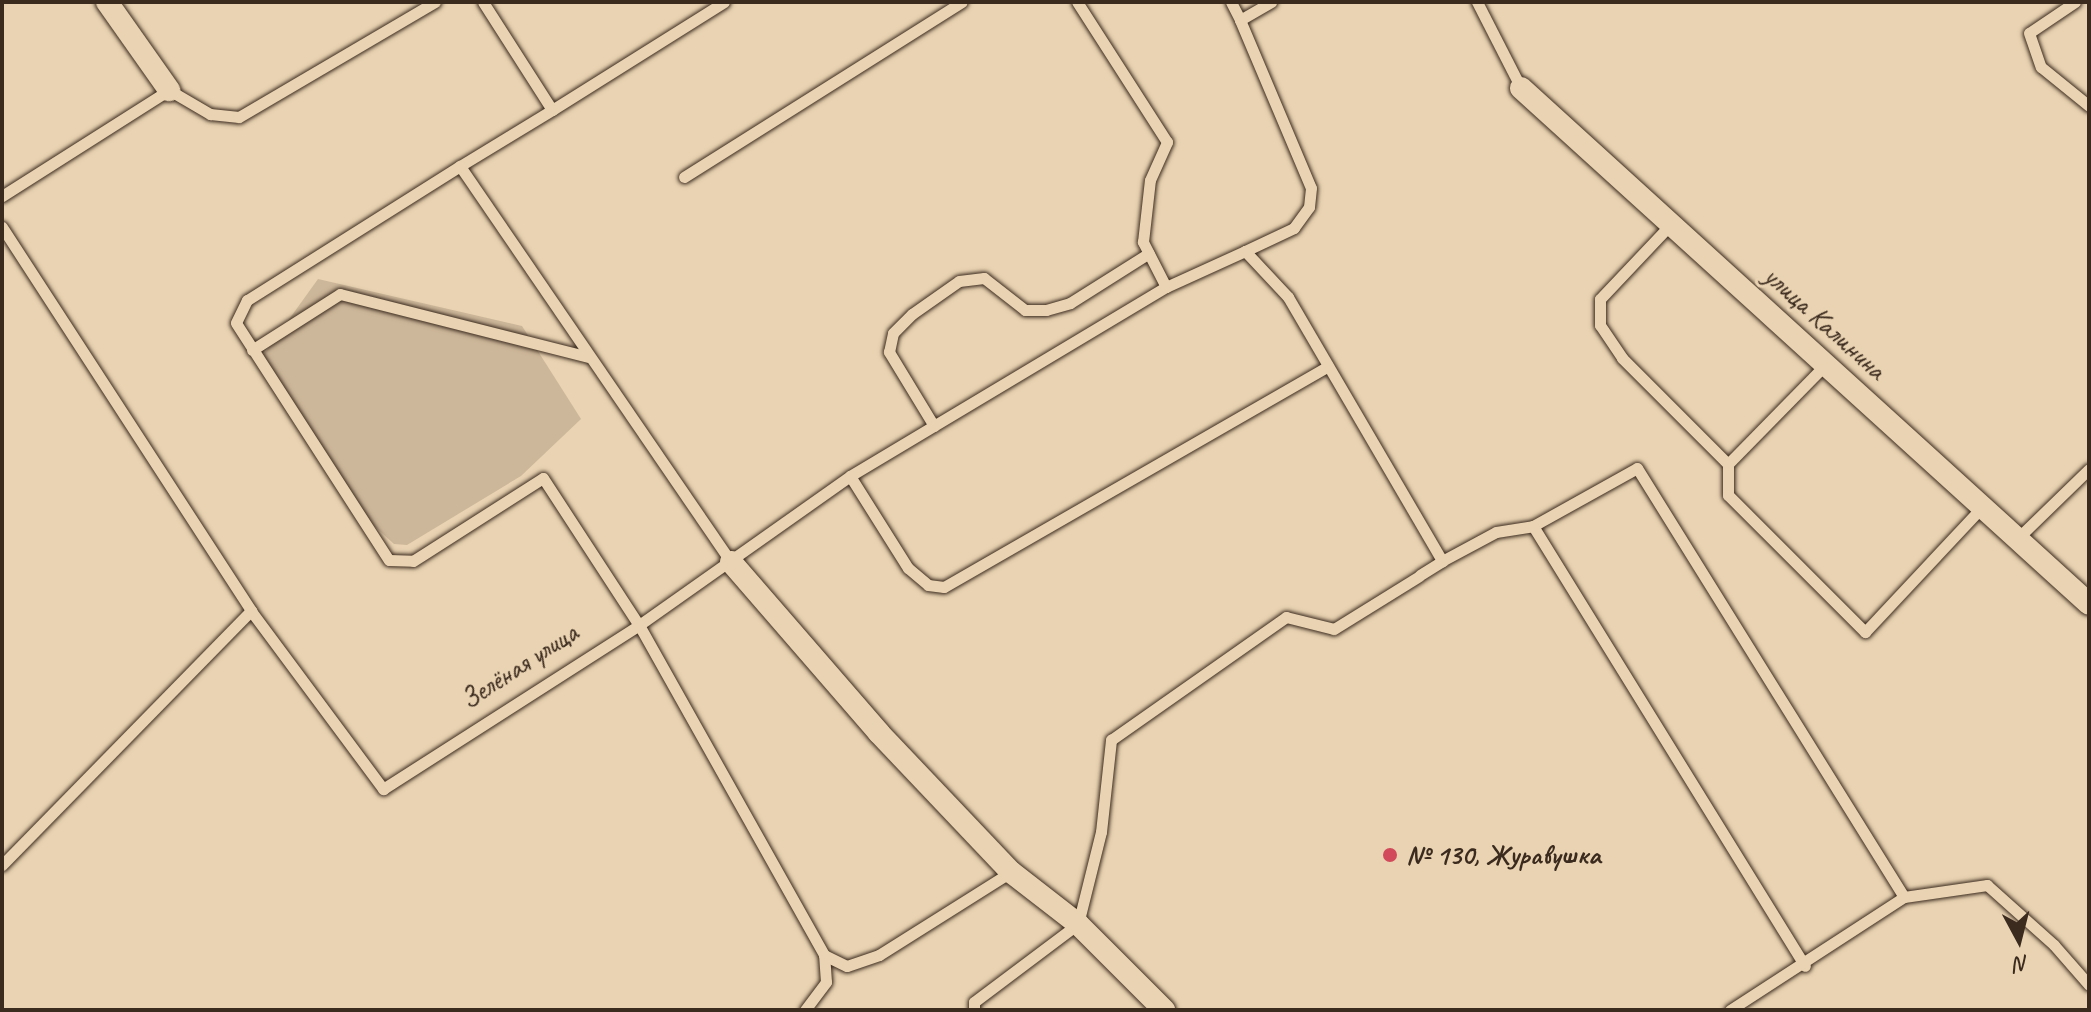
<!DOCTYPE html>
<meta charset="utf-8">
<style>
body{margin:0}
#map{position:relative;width:2091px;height:1012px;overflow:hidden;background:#e9d3b2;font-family:Caveat,sans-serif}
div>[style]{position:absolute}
.green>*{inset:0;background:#cdb79a}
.roads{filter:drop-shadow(0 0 2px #3b2a1e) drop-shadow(0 0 2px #3b2a1e)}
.lane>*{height:11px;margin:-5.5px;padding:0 5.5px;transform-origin:5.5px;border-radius:5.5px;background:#e9d3b2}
.street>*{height:22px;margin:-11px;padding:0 11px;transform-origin:11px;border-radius:11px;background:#e9d3b2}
.dots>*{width:22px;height:22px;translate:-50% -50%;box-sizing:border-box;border:4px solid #e9d3b2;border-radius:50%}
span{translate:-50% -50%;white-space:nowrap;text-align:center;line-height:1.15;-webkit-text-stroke:6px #e9d3b2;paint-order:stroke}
.street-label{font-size:28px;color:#3b2a1e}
.poi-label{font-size:28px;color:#3b2a1e;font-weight:700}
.left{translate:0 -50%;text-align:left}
.frame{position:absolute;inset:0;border:4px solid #3b2a1e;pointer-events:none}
.north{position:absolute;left:1979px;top:900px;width:80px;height:80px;-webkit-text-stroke:6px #e9d3b2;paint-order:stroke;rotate:173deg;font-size:22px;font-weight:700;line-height:32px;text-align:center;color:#3b2a1e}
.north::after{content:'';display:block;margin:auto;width:28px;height:36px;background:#3b2a1e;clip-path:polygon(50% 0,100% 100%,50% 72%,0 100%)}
</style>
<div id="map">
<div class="green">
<div style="clip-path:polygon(318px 279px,522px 326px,581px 419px,521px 476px,407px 545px,394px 544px,372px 524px,262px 357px)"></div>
</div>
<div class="roads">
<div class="lane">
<div style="left:483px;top:2px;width:128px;rotate:57.4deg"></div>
<div style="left:552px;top:110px;width:203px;rotate:-32.1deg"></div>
<div style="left:1231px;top:2px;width:20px;rotate:63deg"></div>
<div style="left:1240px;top:20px;width:36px;rotate:-30deg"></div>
<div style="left:1477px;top:2px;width:97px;rotate:62.9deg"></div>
<div style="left:2075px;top:2px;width:55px;rotate:146deg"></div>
<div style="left:2029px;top:33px;width:36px;rotate:71deg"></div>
<div style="left:2041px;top:67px;width:62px;rotate:39.1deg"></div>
<div style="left:1240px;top:20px;width:182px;rotate:67.1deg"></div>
<div style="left:1311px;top:188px;width:19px;rotate:96deg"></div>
<div style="left:1309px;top:207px;width:26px;rotate:126deg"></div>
<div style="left:1294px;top:228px;width:54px;rotate:154.9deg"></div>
<div style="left:460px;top:166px;width:108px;rotate:-31.3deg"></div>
<div style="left:684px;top:177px;width:328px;rotate:-32.2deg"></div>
<div style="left:2px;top:196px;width:198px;rotate:-32.4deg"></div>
<div style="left:169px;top:90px;width:48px;rotate:30.3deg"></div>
<div style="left:210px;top:114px;width:29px;rotate:6deg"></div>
<div style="left:239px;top:117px;width:227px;rotate:-30.4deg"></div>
<div style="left:1670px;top:225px;width:102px;rotate:133.4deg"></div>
<div style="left:1600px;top:299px;width:26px;rotate:90deg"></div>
<div style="left:1600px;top:325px;width:40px;rotate:56deg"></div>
<div style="left:1622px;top:358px;width:150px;rotate:45deg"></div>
<div style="left:1728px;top:464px;width:31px;rotate:90deg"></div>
<div style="left:1728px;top:495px;width:194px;rotate:45deg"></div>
<div style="left:1865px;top:632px;width:173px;rotate:-46.9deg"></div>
<div style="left:2px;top:227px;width:458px;rotate:57deg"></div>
<div style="left:251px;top:611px;width:222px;rotate:53.4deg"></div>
<div style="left:383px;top:789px;width:304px;rotate:-32.6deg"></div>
<div style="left:639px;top:625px;width:258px;rotate:-35.2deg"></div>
<div style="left:850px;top:476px;width:368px;rotate:-30.9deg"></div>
<div style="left:1166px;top:287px;width:51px;rotate:-117.1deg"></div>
<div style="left:1143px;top:242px;width:62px;rotate:-83.6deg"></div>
<div style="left:1150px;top:180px;width:42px;rotate:-65.9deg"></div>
<div style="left:1167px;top:142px;width:166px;rotate:-122.7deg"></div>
<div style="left:1166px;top:287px;width:87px;rotate:-24.5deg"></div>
<div style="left:1245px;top:251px;width:63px;rotate:46.9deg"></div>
<div style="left:1288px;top:297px;width:306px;rotate:59.7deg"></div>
<div style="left:1442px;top:561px;width:61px;rotate:-28.2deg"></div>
<div style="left:1496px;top:532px;width:37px;rotate:-9deg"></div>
<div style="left:1533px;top:526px;width:119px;rotate:-29.1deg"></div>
<div style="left:1637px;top:468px;width:505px;rotate:58.1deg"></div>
<div style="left:1904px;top:897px;width:84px;rotate:-8.2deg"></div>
<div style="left:1987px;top:885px;width:90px;rotate:41.8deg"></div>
<div style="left:2054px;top:945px;width:53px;rotate:48.8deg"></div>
<div style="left:252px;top:350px;width:104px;rotate:-32.5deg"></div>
<div style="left:340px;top:294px;width:257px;rotate:14.2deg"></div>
<div style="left:934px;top:426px;width:87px;rotate:-121.3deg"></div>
<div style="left:889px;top:352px;width:19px;rotate:-78deg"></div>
<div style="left:893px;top:333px;width:27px;rotate:-45deg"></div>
<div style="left:912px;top:314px;width:57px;rotate:-35.1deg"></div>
<div style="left:959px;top:281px;width:25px;rotate:-7deg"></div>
<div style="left:984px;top:278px;width:52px;rotate:38deg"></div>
<div style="left:1025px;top:310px;width:21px"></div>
<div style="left:1046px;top:310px;width:25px;rotate:-16deg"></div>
<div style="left:1070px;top:303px;width:93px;rotate:-32.3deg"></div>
<div style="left:1728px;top:464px;width:140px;rotate:-45.6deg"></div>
<div style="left:850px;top:476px;width:109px;rotate:57.8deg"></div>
<div style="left:908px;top:568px;width:26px;rotate:40deg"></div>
<div style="left:928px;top:585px;width:16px;rotate:7deg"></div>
<div style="left:944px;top:587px;width:443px;rotate:-29.9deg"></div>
<div style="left:1533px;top:526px;width:517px;rotate:58.28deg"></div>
<div style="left:2020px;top:536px;width:96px;rotate:-44.2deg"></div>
<div style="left:731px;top:562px;width:480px;rotate:-124.4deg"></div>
<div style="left:460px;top:166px;width:252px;rotate:147.8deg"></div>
<div style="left:247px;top:300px;width:25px;rotate:116deg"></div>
<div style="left:236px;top:323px;width:282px;rotate:57.2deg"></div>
<div style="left:389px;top:560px;width:24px;rotate:2deg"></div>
<div style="left:413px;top:561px;width:154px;rotate:-32.6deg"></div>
<div style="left:543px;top:478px;width:176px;rotate:56.9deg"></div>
<div style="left:639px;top:625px;width:378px;rotate:60.7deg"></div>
<div style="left:824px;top:955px;width:25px;rotate:26deg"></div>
<div style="left:847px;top:966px;width:34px;rotate:-19deg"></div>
<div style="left:879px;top:955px;width:156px;rotate:-32.2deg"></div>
<div style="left:1420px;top:575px;width:26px;rotate:-32deg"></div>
<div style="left:2px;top:865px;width:356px;rotate:-45.6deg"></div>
<div style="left:805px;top:1010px;width:35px;rotate:-53deg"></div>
<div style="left:826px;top:982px;width:27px;rotate:-94deg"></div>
<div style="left:974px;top:1010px;width:8px;rotate:-90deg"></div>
<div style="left:974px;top:1002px;width:130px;rotate:-36.9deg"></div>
<div style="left:1078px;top:924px;width:95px;rotate:-76deg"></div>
<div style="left:1101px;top:832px;width:93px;rotate:-83.8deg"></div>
<div style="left:1111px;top:740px;width:214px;rotate:-35.1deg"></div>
<div style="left:1286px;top:617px;width:49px;rotate:14deg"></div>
<div style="left:1334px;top:629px;width:99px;rotate:-31.8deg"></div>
<div style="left:1730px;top:1010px;width:207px;rotate:-33deg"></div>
</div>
<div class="street">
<div style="left:107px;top:2px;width:108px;rotate:54.8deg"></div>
<div style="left:1521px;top:88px;width:767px;rotate:42.25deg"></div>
<div style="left:731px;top:562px;width:226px;rotate:49.1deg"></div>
<div style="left:879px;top:733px;width:192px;rotate:46.5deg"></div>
<div style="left:1011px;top:872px;width:85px;rotate:37.8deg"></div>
<div style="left:1078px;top:924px;width:122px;rotate:45deg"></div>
</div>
</div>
<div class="dots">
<div style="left:1390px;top:855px;background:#d1495b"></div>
</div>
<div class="street-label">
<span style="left:1825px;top:323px;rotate:42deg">улица Калинина</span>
<span style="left:519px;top:666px;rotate:-33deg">Зелёная улица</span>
</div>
<div class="poi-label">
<span class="left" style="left:1406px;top:855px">№ 130, Журавушка</span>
</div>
<div class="frame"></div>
<div class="north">N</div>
</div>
